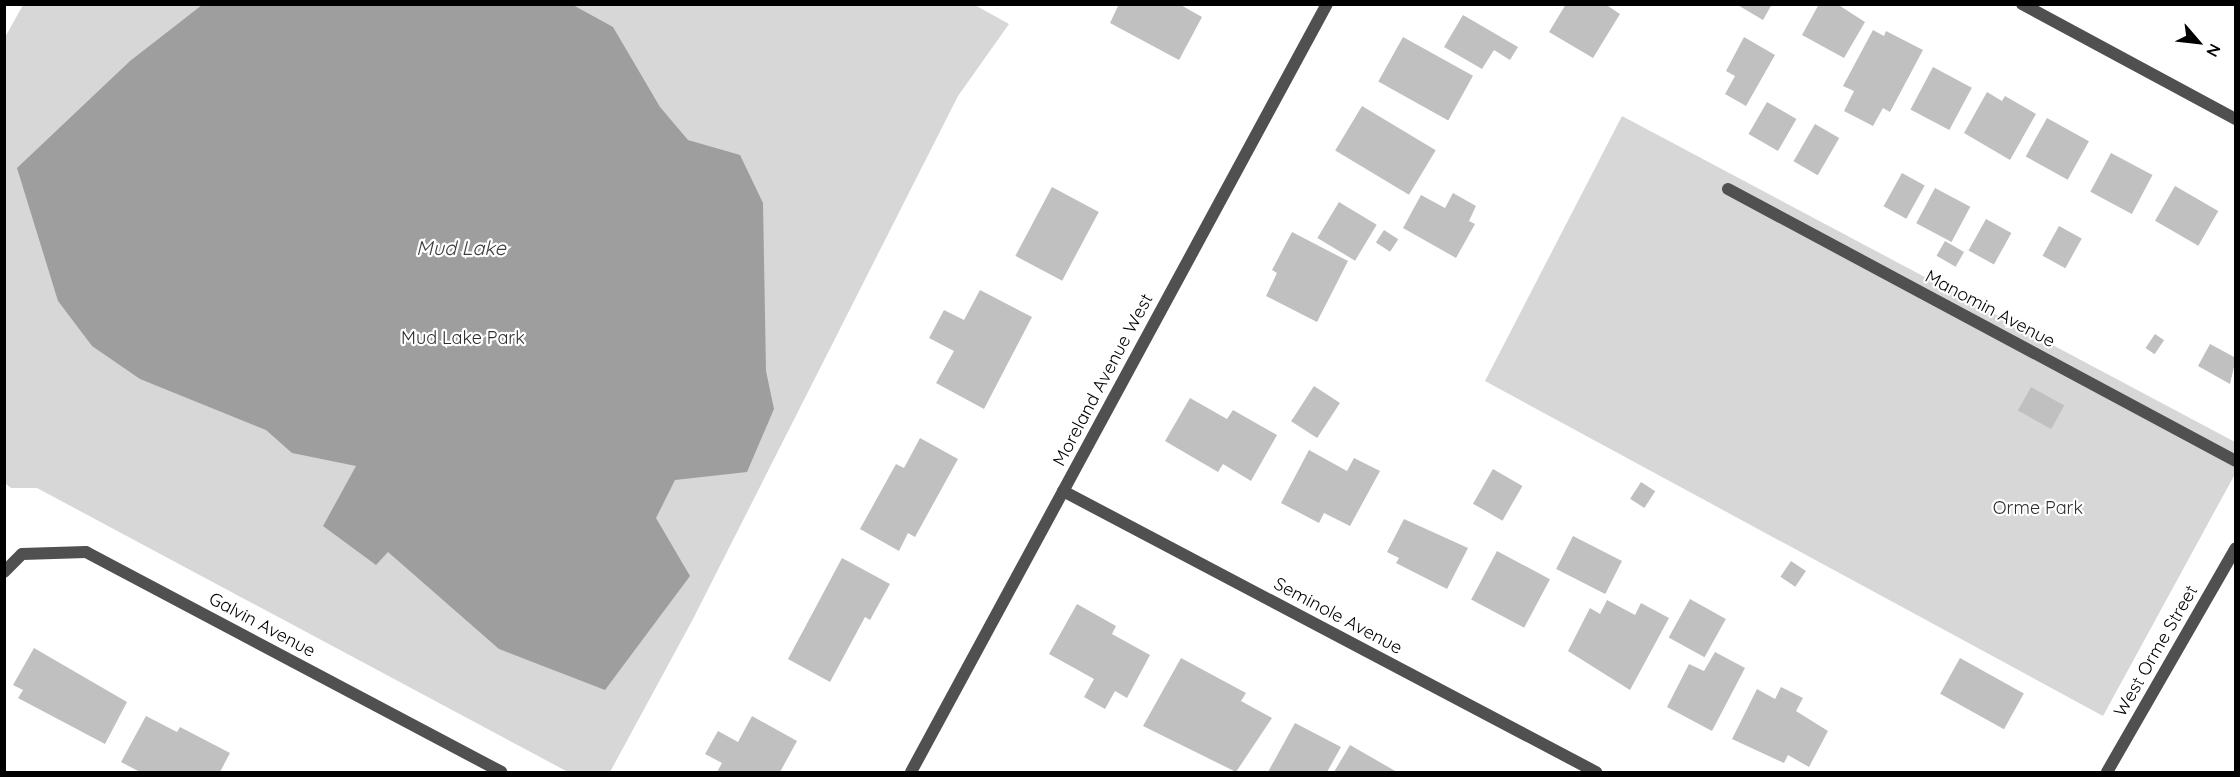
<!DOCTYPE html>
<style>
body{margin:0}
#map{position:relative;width:2240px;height:777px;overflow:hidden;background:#fff;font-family:Quicksand,sans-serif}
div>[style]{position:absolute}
.green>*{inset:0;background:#d7d7d7}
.water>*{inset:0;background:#9e9e9e}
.building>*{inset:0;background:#c0c0c0;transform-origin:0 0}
.minor>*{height:12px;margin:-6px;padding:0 6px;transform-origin:6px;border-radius:6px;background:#505050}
.tertiary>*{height:12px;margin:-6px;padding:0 6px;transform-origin:6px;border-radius:6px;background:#505050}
span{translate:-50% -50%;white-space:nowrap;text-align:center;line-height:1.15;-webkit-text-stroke:4.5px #fff;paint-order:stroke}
.street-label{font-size:18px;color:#000}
.park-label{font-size:18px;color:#2e2e2e}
.water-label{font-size:20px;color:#3f3f3f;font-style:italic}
.frame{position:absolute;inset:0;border:6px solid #000;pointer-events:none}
.north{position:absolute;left:2168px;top:12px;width:60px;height:60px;-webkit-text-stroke:4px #fff;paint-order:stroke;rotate:118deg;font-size:16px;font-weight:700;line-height:24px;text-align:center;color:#000}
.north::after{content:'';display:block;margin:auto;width:21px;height:27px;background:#000;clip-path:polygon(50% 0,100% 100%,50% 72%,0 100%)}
</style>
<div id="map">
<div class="green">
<div style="clip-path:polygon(973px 4px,1009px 24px,958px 96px,693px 619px,610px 772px,568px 772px,37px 488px,11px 488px,5px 483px,4px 39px,23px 5px)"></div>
<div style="clip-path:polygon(1622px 116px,2235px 442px,2235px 474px,2103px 716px,1485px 381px)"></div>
</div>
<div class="water">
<div style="clip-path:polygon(202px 5px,573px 5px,613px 27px,660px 107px,688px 140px,740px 155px,763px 203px,766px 371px,774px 409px,747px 472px,675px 480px,656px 518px,690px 576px,605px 690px,499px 649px,388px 552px,376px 565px,323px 526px,356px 466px,292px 453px,266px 430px,140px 379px,92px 346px,58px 301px,17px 168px,130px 61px)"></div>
</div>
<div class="building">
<div style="clip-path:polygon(1119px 4px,1179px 4px,1202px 17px,1179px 60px,1110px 23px)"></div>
<div style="clip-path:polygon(1566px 4px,1605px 4px,1620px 14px,1593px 58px,1549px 32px)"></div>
<div style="clip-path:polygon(1736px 4px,1772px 4px,1763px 20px)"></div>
<div style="clip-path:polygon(1819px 4px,1837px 4px,1865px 22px,1844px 58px,1802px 35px)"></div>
<div style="clip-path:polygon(1463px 15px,1518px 47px,1510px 60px,1494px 50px,1482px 69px,1444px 47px)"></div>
<div style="clip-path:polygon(1873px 30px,1884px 36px,1886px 31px,1923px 50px,1890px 112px,1883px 108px,1873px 126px,1844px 111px,1854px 91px,1843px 86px)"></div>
<div style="left:1403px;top:37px;width:80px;height:51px;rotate:29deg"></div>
<div style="clip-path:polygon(1744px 37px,1775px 55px,1746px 106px,1725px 94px,1735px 76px,1726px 71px)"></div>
<div style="left:1933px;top:67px;width:44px;height:48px;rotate:28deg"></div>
<div style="clip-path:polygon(1987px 92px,2002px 101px,2005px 96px,2036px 114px,2010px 160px,1964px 133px)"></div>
<div style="left:1767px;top:102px;width:34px;height:37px;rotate:30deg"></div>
<div style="left:1362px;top:106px;width:86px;height:52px;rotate:31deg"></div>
<div style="left:2047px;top:118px;width:48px;height:44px;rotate:29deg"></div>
<div style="left:1815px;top:124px;width:28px;height:43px;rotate:30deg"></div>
<div style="left:2111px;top:153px;width:47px;height:44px;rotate:28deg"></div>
<div style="left:1902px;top:173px;width:26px;height:38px;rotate:29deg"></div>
<div style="left:2175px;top:186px;width:50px;height:40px;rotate:30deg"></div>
<div style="left:1052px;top:187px;width:53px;height:78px;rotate:28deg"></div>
<div style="left:1935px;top:188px;width:40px;height:40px;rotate:28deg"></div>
<div style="clip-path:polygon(1453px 193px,1476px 206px,1469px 221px,1475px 224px,1456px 258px,1403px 228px,1421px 195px,1445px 208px)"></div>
<div style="left:1339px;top:202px;width:44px;height:42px;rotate:31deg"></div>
<div style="left:1986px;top:219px;width:29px;height:36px;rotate:29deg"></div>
<div style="left:2059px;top:226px;width:26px;height:34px;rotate:29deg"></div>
<div style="left:1384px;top:230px;width:17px;height:15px;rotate:33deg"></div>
<div style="clip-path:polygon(1292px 232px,1348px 261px,1317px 322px,1266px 296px,1277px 273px,1272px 270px)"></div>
<div style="left:1945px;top:241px;width:22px;height:17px;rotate:30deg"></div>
<div style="clip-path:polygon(980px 290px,1032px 317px,984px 409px,936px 383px,954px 351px,929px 338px,944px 310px,964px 320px)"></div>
<div style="left:2155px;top:334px;width:11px;height:17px;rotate:34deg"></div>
<div style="clip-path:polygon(2210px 344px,2236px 358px,2230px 384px,2198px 366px)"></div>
<div style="left:1314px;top:386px;width:31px;height:42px;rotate:33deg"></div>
<div style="left:2031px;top:387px;width:38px;height:27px;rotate:29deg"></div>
<div style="clip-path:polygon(1190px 398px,1227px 419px,1233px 410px,1277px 435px,1251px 481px,1223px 464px,1218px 472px,1165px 441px)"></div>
<div style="clip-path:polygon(920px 438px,958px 459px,915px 537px,908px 533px,899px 551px,860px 529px,896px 464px,904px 468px)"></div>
<div style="clip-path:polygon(1309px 450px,1347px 471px,1354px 458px,1380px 471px,1350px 526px,1324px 513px,1319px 523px,1281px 503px)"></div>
<div style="left:1493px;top:469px;width:34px;height:40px;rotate:30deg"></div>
<div style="left:1641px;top:482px;width:17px;height:20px;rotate:33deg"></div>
<div style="clip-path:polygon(1404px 519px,1468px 548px,1447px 589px,1396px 563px,1399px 558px,1387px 552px)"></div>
<div style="left:1573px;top:536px;width:55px;height:37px;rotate:27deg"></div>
<div style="left:1497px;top:551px;width:60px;height:55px;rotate:28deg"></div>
<div style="clip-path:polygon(842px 558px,890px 584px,870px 620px,865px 617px,830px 682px,788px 659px)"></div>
<div style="left:1791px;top:561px;width:18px;height:19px;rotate:34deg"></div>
<div style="left:1690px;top:599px;width:41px;height:44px;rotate:29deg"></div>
<div style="clip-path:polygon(1607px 600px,1635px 615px,1641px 603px,1669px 618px,1630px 690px,1568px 651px,1590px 608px,1600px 614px)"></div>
<div style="clip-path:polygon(1077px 604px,1116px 626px,1112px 634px,1150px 655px,1127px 698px,1115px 691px,1105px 709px,1084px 697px,1094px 679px,1049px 654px)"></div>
<div style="clip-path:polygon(34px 648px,127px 702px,105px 744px,18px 698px,23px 690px,13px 685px)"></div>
<div style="clip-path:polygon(1715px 652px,1745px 668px,1712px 731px,1667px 707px,1689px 664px,1704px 671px)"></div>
<div style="clip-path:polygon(1181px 658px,1246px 693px,1241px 701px,1272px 718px,1236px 772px,1143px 726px)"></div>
<div style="left:1960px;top:658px;width:73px;height:41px;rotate:29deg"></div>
<div style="clip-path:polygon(1781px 687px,1803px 698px,1796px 711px,1828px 731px,1809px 767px,1788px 755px,1784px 763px,1732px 739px,1757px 689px,1775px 699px)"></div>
<div style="clip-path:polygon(146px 716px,177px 732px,180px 727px,230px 753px,220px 772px,140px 772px,121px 762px)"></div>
<div style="clip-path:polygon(752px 716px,797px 741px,780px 772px,717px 772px,722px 763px,705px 754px,718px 731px,738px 742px)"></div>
<div style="clip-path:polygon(1295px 723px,1341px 747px,1327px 772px,1268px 772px)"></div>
<div style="clip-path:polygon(1350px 745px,1397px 772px,1334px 772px)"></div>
</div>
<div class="minor">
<div style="left:1728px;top:189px;width:576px;rotate:28.17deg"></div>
<div style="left:1063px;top:491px;width:603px;rotate:27.8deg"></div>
<div style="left:4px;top:572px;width:25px;rotate:-45deg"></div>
<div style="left:22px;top:554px;width:64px;rotate:-1.8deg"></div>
<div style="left:86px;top:552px;width:470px;rotate:27.9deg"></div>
<div style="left:2107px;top:772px;width:258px;rotate:-60.1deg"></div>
</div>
<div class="tertiary">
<div style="left:2022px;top:4px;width:243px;rotate:28.3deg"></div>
<div style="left:911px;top:772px;width:873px;rotate:-61.56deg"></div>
</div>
<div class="street-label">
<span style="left:1990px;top:309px;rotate:28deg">Manomin Avenue</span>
<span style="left:1103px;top:380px;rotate:-62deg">Moreland Avenue West</span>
<span style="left:1338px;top:616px;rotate:28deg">Seminole Avenue</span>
<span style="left:262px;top:625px;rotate:28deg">Galvin Avenue</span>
<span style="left:2156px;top:651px;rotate:-60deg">West Orme Street</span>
</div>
<div class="park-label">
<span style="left:463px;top:338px">Mud Lake Park</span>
<span style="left:2038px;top:508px">Orme Park</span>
</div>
<div class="water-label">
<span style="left:461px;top:247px">Mud Lake</span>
</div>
<div class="frame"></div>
<div class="north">N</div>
</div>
